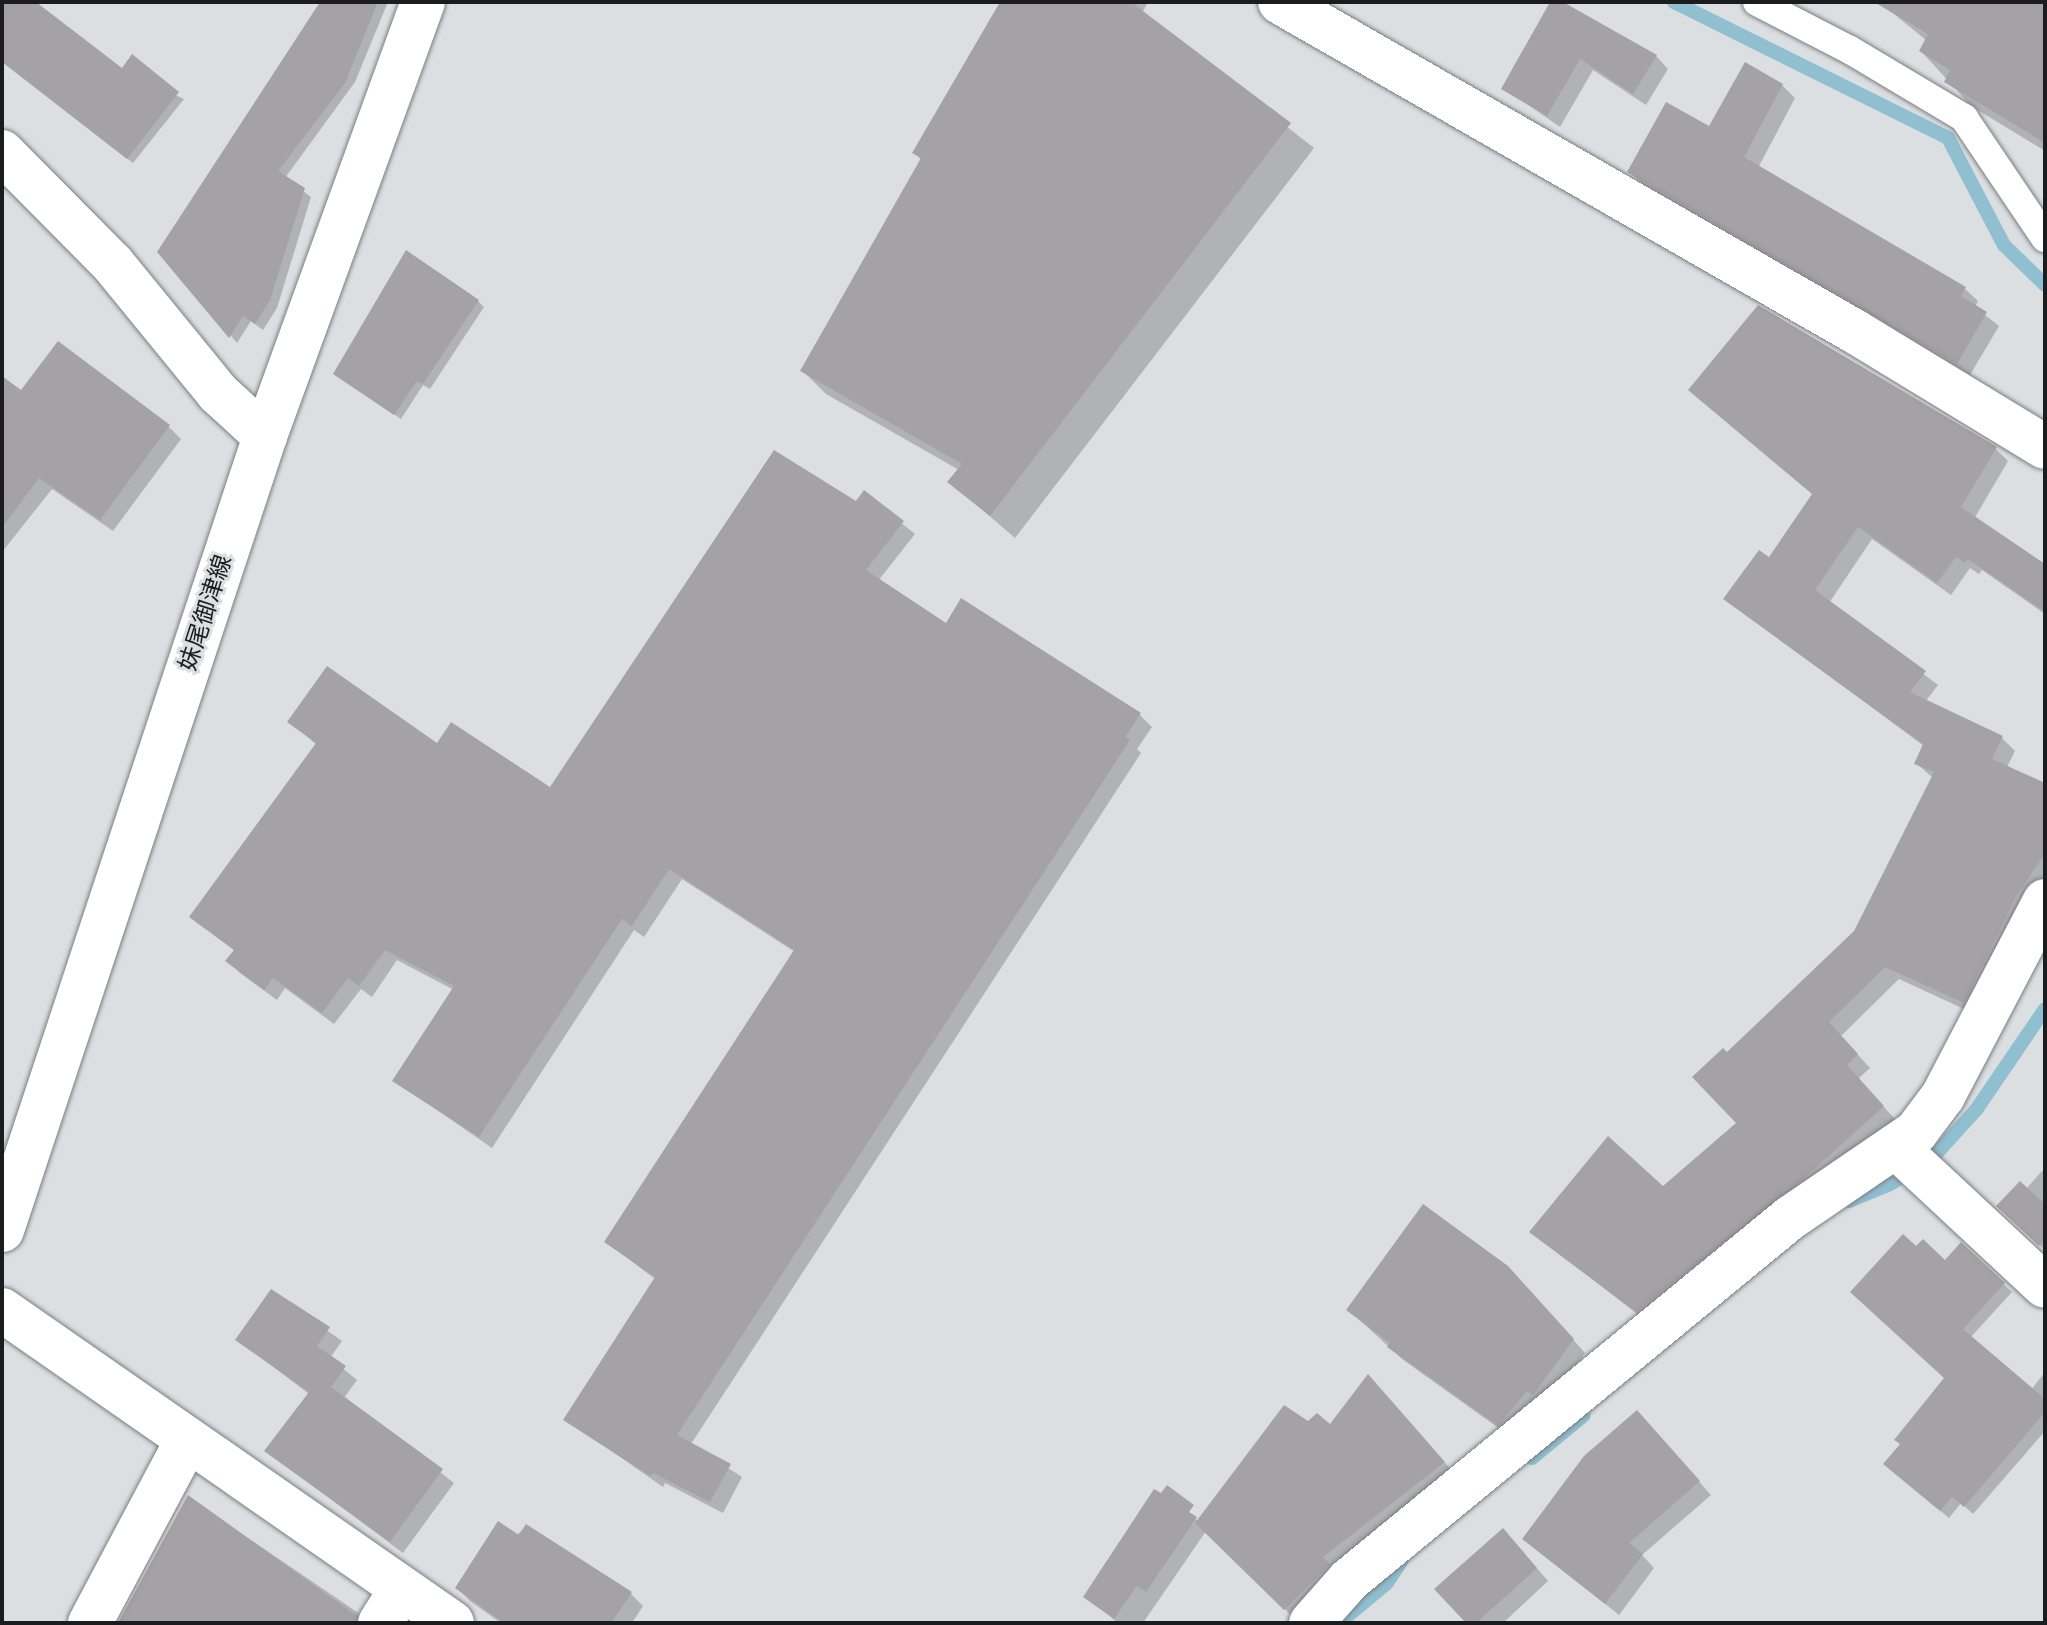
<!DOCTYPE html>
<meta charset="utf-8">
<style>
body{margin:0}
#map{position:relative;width:2047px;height:1625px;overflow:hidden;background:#dcdfe2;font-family:"Varela Round","Noto Sans JP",sans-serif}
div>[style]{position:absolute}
.shadow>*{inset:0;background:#0003}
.stream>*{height:14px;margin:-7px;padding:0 7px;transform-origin:7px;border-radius:7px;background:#90bfd0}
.building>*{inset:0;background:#a5a2a5}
.roads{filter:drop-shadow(0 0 2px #7b7e81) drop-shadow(0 0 2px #7b7e81)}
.lane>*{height:28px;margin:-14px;padding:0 14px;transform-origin:14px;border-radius:14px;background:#fff}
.street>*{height:44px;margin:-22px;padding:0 22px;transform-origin:22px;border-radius:22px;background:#fff}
.secondary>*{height:44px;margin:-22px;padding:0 22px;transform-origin:22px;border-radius:22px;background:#fff}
.primary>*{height:44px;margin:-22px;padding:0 22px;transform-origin:22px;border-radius:22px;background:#fff}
span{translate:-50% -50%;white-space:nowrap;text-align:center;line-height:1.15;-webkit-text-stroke:6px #dcdfe2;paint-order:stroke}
.street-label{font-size:24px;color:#1b1c1d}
.frame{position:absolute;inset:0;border:4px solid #1b1c1d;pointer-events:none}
</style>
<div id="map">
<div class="shadow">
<div style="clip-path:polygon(2px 2px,33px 2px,122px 71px,184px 99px,133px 163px,2px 61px)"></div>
<div style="clip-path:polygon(322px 2px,388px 2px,355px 82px,285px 178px,311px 197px,277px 308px,263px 330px,251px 321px,237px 343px,160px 252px)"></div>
<div style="clip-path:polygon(1003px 2px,1148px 2px,1142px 13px,1314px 148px,1015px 538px,950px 482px,959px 470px,826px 394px,802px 370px,922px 161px,915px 153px)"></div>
<div style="clip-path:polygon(1552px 2px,1656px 56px,1668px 69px,1646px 105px,1593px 70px,1560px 127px,1504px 88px)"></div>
<div style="clip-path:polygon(1892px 2px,2045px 2px,2045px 151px,1971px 106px,1921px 51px,1927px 41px,1888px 9px)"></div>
<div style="clip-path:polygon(1782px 85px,1795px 98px,1758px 168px,1965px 289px,1978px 301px,1975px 307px,1999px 326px,1970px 375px,1642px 184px,1629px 171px)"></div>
<div style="clip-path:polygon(478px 301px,484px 307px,430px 389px,423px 385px,401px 419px,335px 374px)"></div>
<div style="clip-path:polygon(2px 378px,22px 392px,169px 427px,181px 439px,113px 531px,52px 489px,2px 552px)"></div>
<div style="clip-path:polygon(1995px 448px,2008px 461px,1974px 519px,2045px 567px,2045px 614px,1982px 570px,1979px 574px,1970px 568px,1951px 595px,1872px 539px,1829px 603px,1938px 685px,1925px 702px,2002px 738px,2015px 751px,2007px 767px,2045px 785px,2045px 889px,1977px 1015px,1899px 979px,1841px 1036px,1870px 1068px,1858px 1079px,1896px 1120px,1650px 1324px,1532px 1232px,1663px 1188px,1738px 1123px,1727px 1054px,1855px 933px,1933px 778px,1916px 763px,1924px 746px,1725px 599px,1769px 560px)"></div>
<div style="clip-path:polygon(864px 493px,915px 534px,878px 581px,947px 626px,1140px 715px,1152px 727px,1137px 749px,1141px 753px,691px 1444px,742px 1477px,723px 1513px,665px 1483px,663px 1487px,566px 1419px,655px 1279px,606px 1242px,795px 952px,682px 879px,644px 937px,634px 930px,492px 1148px,395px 1081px,454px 990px,397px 960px,372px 997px,361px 989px,334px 1024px,285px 988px,277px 1000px,240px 973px,228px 961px,235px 951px,191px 916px,317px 745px,290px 722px,438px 746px,551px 789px)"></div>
<div style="clip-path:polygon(2042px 1171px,2045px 1173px,2045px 1250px,1998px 1206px,2026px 1189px)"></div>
<div style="clip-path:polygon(1961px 1245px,2012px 1292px,1970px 1338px,2031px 1390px,2045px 1372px,2045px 1431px,1973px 1514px,1961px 1503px,1949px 1518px,1894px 1472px,1946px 1379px,1916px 1249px,1945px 1262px)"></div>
<div style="clip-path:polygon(1521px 1281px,1585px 1353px,1547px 1406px,1511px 1437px,1402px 1359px,1349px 1310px)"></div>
<div style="clip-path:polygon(271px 1291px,342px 1341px,330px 1358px,357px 1380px,344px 1398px,454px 1483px,403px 1553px,266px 1451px,309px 1394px,238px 1340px)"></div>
<div style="clip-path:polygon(1384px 1393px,1459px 1479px,1299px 1623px,1206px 1531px,1143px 1623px,1118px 1623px,1086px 1596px,1155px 1492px,1198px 1521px,1308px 1424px,1330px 1427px)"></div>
<div style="clip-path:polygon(1649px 1425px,1711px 1495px,1642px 1555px,1654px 1568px,1619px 1615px,1524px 1539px)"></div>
<div style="clip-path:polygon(189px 1498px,357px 1612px,368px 1623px,128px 1623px)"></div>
<div style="clip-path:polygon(527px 1526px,631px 1594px,643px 1606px,632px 1623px,501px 1623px,470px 1601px,457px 1588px)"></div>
<div style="clip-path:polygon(1515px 1543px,1548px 1581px,1503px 1623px,1469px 1623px)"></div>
</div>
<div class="stream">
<div style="left:1674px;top:2px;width:306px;rotate:26.4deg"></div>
<div style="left:1948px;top:138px;width:121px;rotate:62.4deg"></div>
<div style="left:2004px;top:245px;width:57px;rotate:44.3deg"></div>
<div style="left:1849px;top:1201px;width:44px;rotate:-22.5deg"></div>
<div style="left:1890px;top:1184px;width:54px;rotate:-32.8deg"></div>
<div style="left:1935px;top:1155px;width:61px;rotate:-47.7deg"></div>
<div style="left:1976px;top:1110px;width:122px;rotate:-55.7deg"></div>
<div style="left:1532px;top:1458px;width:67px;rotate:-39.6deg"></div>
<div style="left:1339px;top:1623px;width:62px;rotate:-39.8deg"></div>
<div style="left:1387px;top:1583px;width:27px;rotate:-57deg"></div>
</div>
<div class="building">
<div style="clip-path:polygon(2px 2px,36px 2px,122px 68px,132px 54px,179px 92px,127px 159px,2px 62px)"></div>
<div style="clip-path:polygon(320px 2px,378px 2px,345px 83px,278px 171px,305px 188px,270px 300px,255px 324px,243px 316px,229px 338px,157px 252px)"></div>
<div style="clip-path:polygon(1000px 2px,1131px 2px,1291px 123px,990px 516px,947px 482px,962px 464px,800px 371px,921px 158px,912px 153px)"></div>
<div style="clip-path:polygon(1550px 2px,1563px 2px,1657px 55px,1633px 94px,1580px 59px,1547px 116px,1501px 89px)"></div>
<div style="clip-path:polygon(1874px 2px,2045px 2px,2045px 143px,1944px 82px,1950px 70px,1919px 51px,1928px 34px)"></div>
<div style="clip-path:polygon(1745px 62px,1783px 84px,1744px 157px,1966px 287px,1961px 296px,1987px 312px,1957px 364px,1627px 172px,1666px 102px,1709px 126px)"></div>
<div style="clip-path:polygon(406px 250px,479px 300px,423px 384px,417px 381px,394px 415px,333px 374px)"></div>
<div style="clip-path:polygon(1758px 305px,1997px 447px,1961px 507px,2045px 564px,2045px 612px,1968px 559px,1965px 563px,1956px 557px,1937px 583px,1858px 527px,1815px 590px,1926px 671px,1910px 692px,2003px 736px,1992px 759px,2045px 783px,2045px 854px,2016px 896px,1964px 1003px,1885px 967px,1829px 1022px,1858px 1054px,1847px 1065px,1884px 1106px,1802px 1180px,1636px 1312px,1529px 1232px,1608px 1136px,1663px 1186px,1736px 1123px,1692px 1077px,1723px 1048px,1727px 1052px,1854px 931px,1934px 772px,1914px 764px,1923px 744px,1723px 599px,1759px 550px,1769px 557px,1812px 494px,1688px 390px)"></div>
<div style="clip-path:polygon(58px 341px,170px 425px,100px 520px,39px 478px,2px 528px,2px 376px,21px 390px)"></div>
<div style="clip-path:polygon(774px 450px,856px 501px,864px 490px,904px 521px,866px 570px,946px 623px,961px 598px,1141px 713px,1125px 737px,1130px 740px,677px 1435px,731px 1464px,710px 1502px,653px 1473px,650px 1476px,563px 1420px,655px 1277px,604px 1242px,794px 950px,669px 869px,632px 926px,622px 919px,479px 1137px,392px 1081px,454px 986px,385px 950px,359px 986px,348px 978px,322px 1013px,273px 978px,264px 990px,225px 961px,234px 950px,189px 917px,316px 743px,287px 722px,327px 666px,437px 743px,451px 722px,550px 787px)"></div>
<div style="clip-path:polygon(2020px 1181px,2045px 1204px,2045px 1239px,2039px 1246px,1996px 1206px)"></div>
<div style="clip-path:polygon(1423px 1204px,1508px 1266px,1574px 1339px,1533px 1395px,1527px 1391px,1498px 1426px,1387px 1347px,1390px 1343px,1346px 1310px)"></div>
<div style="clip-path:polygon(1903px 1234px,1916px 1246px,1923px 1239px,1945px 1260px,1961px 1242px,2005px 1283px,1963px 1329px,2045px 1399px,2045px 1412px,1964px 1507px,1952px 1497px,1940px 1511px,1883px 1464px,1900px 1444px,1894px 1440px,1944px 1378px,1850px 1292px)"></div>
<div style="clip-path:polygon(271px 1289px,330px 1327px,317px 1346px,346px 1366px,331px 1387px,443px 1469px,390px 1542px,264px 1451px,309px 1392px,235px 1340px)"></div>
<div style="clip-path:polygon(1368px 1374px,1445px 1462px,1323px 1557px,1330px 1564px,1284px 1610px,1195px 1523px,1284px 1405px,1308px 1421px,1317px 1413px,1330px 1424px)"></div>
<div style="clip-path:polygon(1637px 1410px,1700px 1481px,1629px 1543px,1643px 1554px,1605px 1604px,1522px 1539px,1584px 1456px)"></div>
<div style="clip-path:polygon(1167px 1485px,1194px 1505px,1189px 1512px,1197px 1517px,1146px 1592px,1137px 1586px,1114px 1619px,1083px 1597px,1154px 1489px,1161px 1493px)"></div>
<div style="clip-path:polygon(188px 1495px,357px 1616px,355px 1623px,118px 1623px)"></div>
<div style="clip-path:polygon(498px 1521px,519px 1535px,526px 1524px,632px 1592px,611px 1623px,504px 1623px,455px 1588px)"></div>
<div style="clip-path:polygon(1503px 1528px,1537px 1568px,1476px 1623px,1466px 1623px,1434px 1589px)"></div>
</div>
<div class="roads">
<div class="lane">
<div style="left:1757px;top:2px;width:105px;rotate:27.3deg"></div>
<div style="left:1850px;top:50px;width:133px;rotate:30.8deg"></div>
<div style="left:1964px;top:118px;width:145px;rotate:56deg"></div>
</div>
<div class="street">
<div style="left:1280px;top:2px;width:662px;rotate:29.82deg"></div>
<div style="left:1854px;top:331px;width:223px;rotate:31.3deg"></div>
<div style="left:1897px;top:1148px;width:202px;rotate:43deg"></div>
<div style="left:2px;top:1310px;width:548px;rotate:34.82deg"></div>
<div style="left:90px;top:1623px;width:208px;rotate:-62deg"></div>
<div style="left:380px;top:1623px;width:41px;rotate:-57.8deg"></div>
<div style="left:1311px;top:1623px;width:57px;rotate:-48.5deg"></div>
<div style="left:1349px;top:1580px;width:571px;rotate:-39.38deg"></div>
<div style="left:1790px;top:1218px;width:153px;rotate:-34.3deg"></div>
<div style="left:1916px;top:1132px;width:45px;rotate:-53.1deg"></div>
<div style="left:1943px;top:1096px;width:220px;rotate:-62.4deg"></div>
</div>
<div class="secondary">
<div style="left:2px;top:152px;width:156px;rotate:45.3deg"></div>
<div style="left:112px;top:263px;width:168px;rotate:50.8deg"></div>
<div style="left:218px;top:393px;width:64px;rotate:42.5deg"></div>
</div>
<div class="primary">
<div style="left:2px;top:1230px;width:836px;rotate:-71.67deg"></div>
<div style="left:265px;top:436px;width:462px;rotate:-70deg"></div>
</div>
</div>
<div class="street-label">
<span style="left:206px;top:613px;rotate:-72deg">妹尾御津線</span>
</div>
<div class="frame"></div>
</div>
